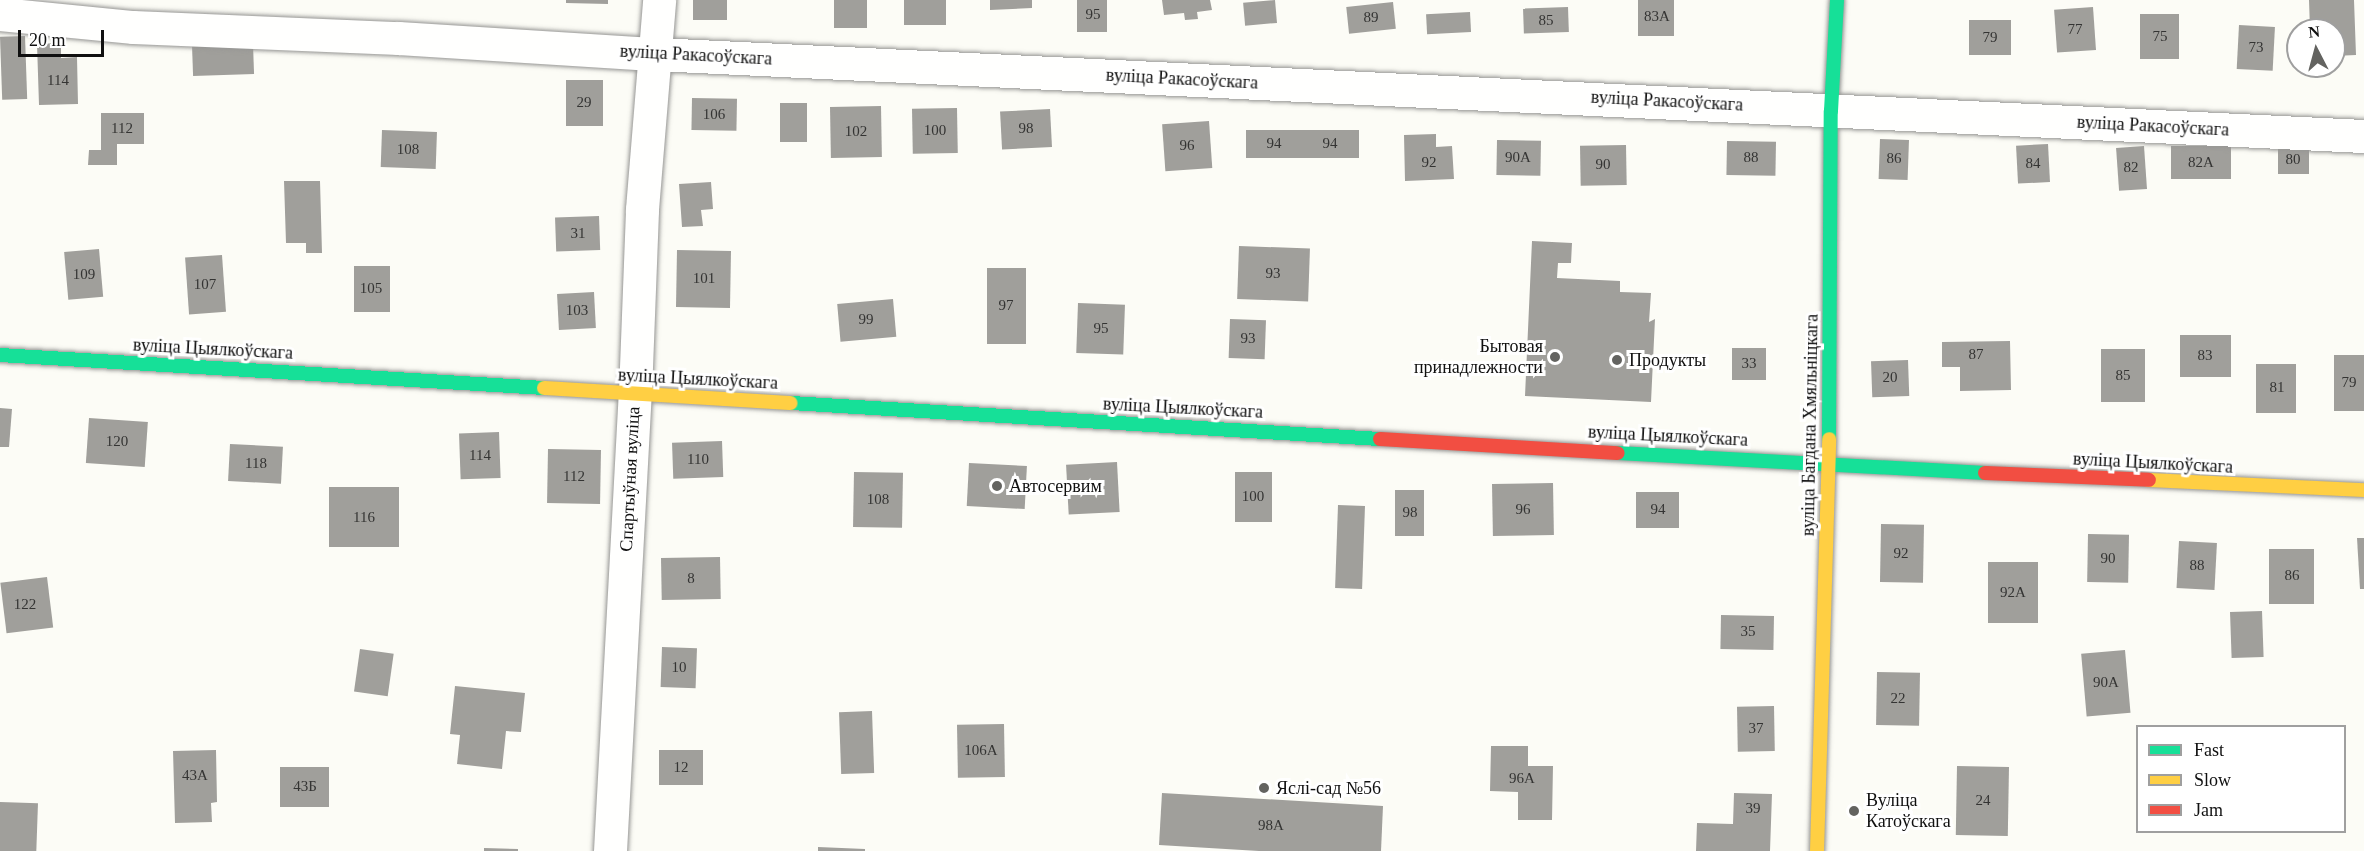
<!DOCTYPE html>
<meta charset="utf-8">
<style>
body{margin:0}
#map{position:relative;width:2364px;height:851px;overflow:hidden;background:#fcfcf6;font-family:Georgia,serif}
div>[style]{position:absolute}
.building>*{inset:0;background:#a09f9b;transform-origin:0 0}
.roads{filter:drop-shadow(0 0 2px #969694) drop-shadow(0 0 2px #969694)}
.street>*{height:33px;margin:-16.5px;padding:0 16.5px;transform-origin:16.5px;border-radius:16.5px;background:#fffffe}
.fast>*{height:14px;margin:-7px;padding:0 7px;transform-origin:7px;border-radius:7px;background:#16e098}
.slow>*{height:14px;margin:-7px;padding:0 7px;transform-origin:7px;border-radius:7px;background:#ffcf43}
.jam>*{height:14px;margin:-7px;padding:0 7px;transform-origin:7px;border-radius:7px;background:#f24e42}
.dots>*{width:16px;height:16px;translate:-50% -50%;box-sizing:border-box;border:3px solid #fff;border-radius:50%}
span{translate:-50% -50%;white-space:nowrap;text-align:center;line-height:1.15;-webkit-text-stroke:6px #fff;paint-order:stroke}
.number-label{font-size:15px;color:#343433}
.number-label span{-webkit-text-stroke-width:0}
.street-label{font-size:18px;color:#101010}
.poi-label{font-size:18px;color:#101010}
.right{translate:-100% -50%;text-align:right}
.left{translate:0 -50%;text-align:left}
.legend{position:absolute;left:2136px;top:725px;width:210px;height:108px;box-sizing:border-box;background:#fff;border:2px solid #9f9f9f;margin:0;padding:8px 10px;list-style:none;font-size:18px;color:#101010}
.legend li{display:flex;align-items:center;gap:12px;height:30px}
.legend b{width:30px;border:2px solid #9f9f9f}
.north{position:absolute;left:2286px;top:18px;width:60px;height:60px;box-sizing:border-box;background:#fff;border:2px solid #9f9f9f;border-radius:50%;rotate:354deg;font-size:16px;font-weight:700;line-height:24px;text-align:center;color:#101010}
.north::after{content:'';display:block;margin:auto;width:21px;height:27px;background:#636360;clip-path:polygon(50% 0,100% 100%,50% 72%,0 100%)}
.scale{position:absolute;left:18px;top:30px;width:86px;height:27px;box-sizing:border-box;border:3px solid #101010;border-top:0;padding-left:8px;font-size:18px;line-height:21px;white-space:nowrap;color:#101010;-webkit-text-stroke:4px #fff;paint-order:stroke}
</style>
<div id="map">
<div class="building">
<div style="clip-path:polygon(566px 0,608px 0,608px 4px,566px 3px)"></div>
<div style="left:693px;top:0;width:34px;height:20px"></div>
<div style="left:834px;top:0;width:33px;height:28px"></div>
<div style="left:904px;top:0;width:42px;height:25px"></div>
<div style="clip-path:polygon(990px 0,1032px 0,1032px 8px,990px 10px)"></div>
<div style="left:1077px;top:0;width:30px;height:32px"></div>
<div style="clip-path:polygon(1162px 0,1210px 0,1212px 10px,1197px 12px,1198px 19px,1185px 20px,1184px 13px,1164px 15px)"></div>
<div style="left:1275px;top:0;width:23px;height:32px;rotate:85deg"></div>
<div style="left:1638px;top:0;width:36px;height:36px"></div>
<div style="clip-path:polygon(2309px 0,2354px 0,2356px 55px,2334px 56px,2334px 30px,2310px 30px)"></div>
<div style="left:1393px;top:2px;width:27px;height:47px;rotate:84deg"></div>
<div style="left:1568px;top:7px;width:25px;height:45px;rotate:88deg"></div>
<div style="left:2093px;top:7px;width:43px;height:39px;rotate:86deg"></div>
<div style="left:1470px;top:12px;width:20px;height:44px;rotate:87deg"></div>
<div style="left:2140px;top:14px;width:39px;height:45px"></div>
<div style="left:2011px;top:20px;width:35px;height:42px;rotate:90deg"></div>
<div style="left:2239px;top:25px;width:36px;height:44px;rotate:3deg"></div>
<div style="left:25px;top:36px;width:63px;height:25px;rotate:88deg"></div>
<div style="clip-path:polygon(61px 43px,61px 58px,77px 57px,78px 104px,39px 105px,37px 44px)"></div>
<div style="left:253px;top:44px;width:30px;height:61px;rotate:88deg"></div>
<div style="left:566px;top:80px;width:37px;height:46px"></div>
<div style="left:692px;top:98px;width:45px;height:32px;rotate:1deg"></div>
<div style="left:780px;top:103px;width:27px;height:39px"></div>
<div style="left:881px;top:106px;width:51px;height:51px;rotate:89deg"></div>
<div style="left:957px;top:108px;width:45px;height:45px;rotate:89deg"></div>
<div style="left:1050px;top:109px;width:38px;height:50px;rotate:87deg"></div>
<div style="clip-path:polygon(101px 113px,144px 113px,144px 144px,117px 144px,117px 165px,88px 165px,89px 150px,101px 150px)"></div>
<div style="left:1209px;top:121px;width:47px;height:47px;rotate:86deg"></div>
<div style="left:382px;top:130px;width:55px;height:37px;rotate:2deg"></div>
<div style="left:1359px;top:130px;width:28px;height:113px;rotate:90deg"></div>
<div style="clip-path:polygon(1436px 134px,1436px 147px,1452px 146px,1454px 179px,1405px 181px,1404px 135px)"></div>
<div style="left:1880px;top:139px;width:29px;height:40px;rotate:2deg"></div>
<div style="left:1497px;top:140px;width:44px;height:35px;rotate:1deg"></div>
<div style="left:1727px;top:141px;width:49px;height:34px;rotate:1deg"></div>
<div style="left:2048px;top:144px;width:38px;height:32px;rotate:87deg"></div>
<div style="left:1626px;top:145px;width:40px;height:46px;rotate:89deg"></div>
<div style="left:2144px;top:146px;width:43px;height:28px;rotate:86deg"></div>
<div style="left:2231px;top:146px;width:33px;height:60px;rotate:90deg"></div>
<div style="left:2278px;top:147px;width:31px;height:27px"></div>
<div style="clip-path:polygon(284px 181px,320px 181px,322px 253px,306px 253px,306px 243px,286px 243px)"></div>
<div style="clip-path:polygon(711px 182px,713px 209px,701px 210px,703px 226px,682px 227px,679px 184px)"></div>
<div style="left:599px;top:216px;width:34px;height:44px;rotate:88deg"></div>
<div style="clip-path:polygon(1532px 241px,1572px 243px,1571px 263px,1558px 263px,1557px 278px,1620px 281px,1620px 292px,1651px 293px,1649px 322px,1655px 319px,1651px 402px,1525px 396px)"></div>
<div style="left:1239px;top:246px;width:71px;height:53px;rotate:2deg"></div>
<div style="left:99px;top:249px;width:48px;height:35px;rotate:85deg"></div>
<div style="left:677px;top:250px;width:54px;height:57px;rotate:1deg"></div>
<div style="left:222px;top:255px;width:57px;height:37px;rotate:86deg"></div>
<div style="left:354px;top:266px;width:36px;height:46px"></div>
<div style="left:987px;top:268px;width:39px;height:76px"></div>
<div style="left:594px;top:292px;width:36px;height:37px;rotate:87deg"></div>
<div style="left:893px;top:299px;width:38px;height:56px;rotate:85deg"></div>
<div style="left:1078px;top:303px;width:47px;height:50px;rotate:2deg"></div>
<div style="left:1230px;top:319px;width:36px;height:39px;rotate:2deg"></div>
<div style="left:2180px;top:335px;width:51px;height:42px"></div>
<div style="clip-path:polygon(2010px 341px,2011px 390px,1960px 391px,1960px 367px,1942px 367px,1942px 342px)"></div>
<div style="left:1732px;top:348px;width:34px;height:32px"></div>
<div style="left:2101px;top:349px;width:44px;height:53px"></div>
<div style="left:2334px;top:355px;width:30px;height:56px"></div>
<div style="left:1908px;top:360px;width:36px;height:37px;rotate:88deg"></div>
<div style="left:2256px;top:364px;width:40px;height:49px"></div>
<div style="clip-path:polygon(0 408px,12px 409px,9px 447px,0 447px)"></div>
<div style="left:89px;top:418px;width:59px;height:45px;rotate:4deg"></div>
<div style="left:499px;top:432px;width:46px;height:40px;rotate:88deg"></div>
<div style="left:722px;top:441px;width:36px;height:50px;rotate:88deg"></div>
<div style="left:230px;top:444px;width:53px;height:37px;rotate:3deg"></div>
<div style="left:548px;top:449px;width:53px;height:54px;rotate:1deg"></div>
<div style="left:1117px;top:462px;width:50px;height:51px;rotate:87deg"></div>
<div style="left:969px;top:463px;width:58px;height:43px;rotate:3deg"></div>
<div style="left:854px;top:472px;width:49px;height:55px;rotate:1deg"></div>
<div style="left:1235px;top:472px;width:37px;height:50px"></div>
<div style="left:1553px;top:483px;width:52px;height:61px;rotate:89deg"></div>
<div style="left:399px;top:487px;width:60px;height:70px;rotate:90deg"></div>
<div style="left:1395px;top:490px;width:29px;height:46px"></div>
<div style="left:1636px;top:492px;width:43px;height:36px"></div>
<div style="left:1338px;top:505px;width:27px;height:83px;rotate:2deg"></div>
<div style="left:1881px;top:524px;width:43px;height:58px;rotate:1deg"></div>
<div style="left:2088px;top:534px;width:41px;height:48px;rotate:1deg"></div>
<div style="clip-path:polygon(2357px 538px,2364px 538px,2364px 589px,2360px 589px)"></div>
<div style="left:2179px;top:541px;width:38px;height:47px;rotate:3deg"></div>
<div style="left:2269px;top:549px;width:45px;height:55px"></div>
<div style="left:720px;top:557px;width:42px;height:59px;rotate:89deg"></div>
<div style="left:1988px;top:562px;width:50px;height:61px"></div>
<div style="left:47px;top:577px;width:51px;height:47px;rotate:83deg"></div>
<div style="left:2262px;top:611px;width:46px;height:32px;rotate:88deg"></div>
<div style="left:1721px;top:615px;width:53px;height:34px;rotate:1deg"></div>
<div style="left:662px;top:647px;width:35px;height:40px;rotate:2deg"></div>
<div style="left:360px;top:649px;width:34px;height:43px;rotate:8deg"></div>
<div style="left:2125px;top:650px;width:63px;height:44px;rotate:85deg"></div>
<div style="left:1877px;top:672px;width:43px;height:53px;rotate:1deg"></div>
<div style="clip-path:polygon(455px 686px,525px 693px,521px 732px,506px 731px,502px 769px,457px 764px,460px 735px,450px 734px)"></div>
<div style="left:1774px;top:706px;width:45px;height:37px;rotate:89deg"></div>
<div style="left:872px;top:711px;width:62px;height:33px;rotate:88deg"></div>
<div style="left:1004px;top:724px;width:53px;height:47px;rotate:89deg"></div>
<div style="clip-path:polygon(1491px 746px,1528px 746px,1528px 766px,1553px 766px,1552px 820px,1518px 820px,1518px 792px,1490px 791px)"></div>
<div style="clip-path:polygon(216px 750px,217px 802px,211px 803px,212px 822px,175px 823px,173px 751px)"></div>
<div style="left:659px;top:750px;width:44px;height:35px"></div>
<div style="left:1957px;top:766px;width:52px;height:69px;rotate:1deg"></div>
<div style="left:280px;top:767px;width:49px;height:40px"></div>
<div style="clip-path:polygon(1162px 793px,1383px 806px,1381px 851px,1259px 851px,1159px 845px)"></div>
<div style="clip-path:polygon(1734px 793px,1772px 794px,1770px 851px,1696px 851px,1697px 823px,1733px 824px)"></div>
<div style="left:0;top:802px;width:38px;height:49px;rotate:2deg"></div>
<div style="clip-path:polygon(818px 847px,865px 849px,865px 851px,818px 851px)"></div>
<div style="clip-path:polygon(484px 848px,518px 849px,518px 851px,484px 851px)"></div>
</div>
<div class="roads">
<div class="street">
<div style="left:0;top:14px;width:134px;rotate:5.6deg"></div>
<div style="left:133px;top:27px;width:266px;rotate:2.4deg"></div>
<div style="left:399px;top:38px;width:257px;rotate:3.6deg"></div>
<div style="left:656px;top:54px;width:1710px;rotate:2.75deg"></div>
<div style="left:610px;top:851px;width:459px;rotate:-86.9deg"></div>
<div style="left:635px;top:393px;width:184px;rotate:-87.8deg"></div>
<div style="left:642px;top:209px;width:210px;rotate:-85.3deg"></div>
</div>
<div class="fast">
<div style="left:0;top:355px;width:545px;rotate:3.47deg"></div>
<div style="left:791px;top:403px;width:590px;rotate:3.5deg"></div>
<div style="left:1829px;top:439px;width:328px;rotate:-89.7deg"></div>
<div style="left:1831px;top:111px;width:111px;rotate:-86.9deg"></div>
<div style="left:1618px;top:453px;width:368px;rotate:3.1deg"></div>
</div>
<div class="slow">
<div style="left:544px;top:388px;width:247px;rotate:3.5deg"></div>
<div style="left:2149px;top:480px;width:215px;rotate:2.7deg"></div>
<div style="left:1817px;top:851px;width:412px;rotate:-88.3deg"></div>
</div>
<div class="jam">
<div style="left:1380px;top:439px;width:238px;rotate:3.4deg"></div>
<div style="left:1985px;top:473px;width:164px;rotate:2.4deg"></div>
</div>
</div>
<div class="dots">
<div style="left:1555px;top:357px;background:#636360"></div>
<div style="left:1617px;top:360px;background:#636360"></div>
<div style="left:997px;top:486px;background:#636360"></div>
<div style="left:1264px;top:788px;background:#636360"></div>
<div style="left:1854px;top:811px;background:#636360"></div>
</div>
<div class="number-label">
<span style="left:1093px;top:15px">95</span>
<span style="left:1657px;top:17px">83А</span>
<span style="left:1371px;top:18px">89</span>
<span style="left:1546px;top:21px">85</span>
<span style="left:2075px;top:30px">77</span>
<span style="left:2160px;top:37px">75</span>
<span style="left:1990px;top:38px">79</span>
<span style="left:2256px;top:48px">73</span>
<span style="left:58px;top:81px">114</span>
<span style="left:584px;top:103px">29</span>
<span style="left:714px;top:115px">106</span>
<span style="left:122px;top:129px">112</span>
<span style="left:1026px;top:129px">98</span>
<span style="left:935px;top:131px">100</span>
<span style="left:856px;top:132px">102</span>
<span style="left:1274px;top:144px">94</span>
<span style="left:1330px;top:144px">94</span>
<span style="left:1187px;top:146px">96</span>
<span style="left:408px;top:150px">108</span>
<span style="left:1518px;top:158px">90А</span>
<span style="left:1751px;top:158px">88</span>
<span style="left:1894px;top:159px">86</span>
<span style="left:2293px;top:160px">80</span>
<span style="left:1429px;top:163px">92</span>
<span style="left:2201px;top:163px">82А</span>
<span style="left:2033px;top:164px">84</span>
<span style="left:1603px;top:165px">90</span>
<span style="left:2131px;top:168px">82</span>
<span style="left:578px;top:234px">31</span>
<span style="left:1273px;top:274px">93</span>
<span style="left:84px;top:275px">109</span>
<span style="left:704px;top:279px">101</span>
<span style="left:205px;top:285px">107</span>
<span style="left:371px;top:289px">105</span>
<span style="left:1006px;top:306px">97</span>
<span style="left:577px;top:311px">103</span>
<span style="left:866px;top:320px">99</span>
<span style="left:1101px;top:329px">95</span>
<span style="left:1248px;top:339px">93</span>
<span style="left:1976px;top:355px">87</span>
<span style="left:2205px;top:356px">83</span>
<span style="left:1749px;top:364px">33</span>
<span style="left:2123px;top:376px">85</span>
<span style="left:1890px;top:378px">20</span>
<span style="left:2349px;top:383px">79</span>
<span style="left:2277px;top:388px">81</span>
<span style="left:117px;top:442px">120</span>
<span style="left:480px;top:456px">114</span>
<span style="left:698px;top:460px">110</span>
<span style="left:256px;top:464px">118</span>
<span style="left:574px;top:477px">112</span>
<span style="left:1253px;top:497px">100</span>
<span style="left:878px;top:500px">108</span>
<span style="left:1523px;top:510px">96</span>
<span style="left:1658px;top:510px">94</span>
<span style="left:1410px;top:513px">98</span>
<span style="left:364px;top:518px">116</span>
<span style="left:1901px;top:554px">92</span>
<span style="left:2108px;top:559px">90</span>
<span style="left:2197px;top:566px">88</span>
<span style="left:2292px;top:576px">86</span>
<span style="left:691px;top:579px">8</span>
<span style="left:2013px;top:593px">92А</span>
<span style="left:25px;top:605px">122</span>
<span style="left:1748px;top:632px">35</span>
<span style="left:679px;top:668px">10</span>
<span style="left:2106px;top:683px">90А</span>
<span style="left:1898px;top:699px">22</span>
<span style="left:1756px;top:729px">37</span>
<span style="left:981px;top:751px">106А</span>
<span style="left:681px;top:768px">12</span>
<span style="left:195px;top:776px">43А</span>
<span style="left:1522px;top:779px">96А</span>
<span style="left:305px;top:787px">43Б</span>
<span style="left:1983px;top:801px">24</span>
<span style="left:1753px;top:809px">39</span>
<span style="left:1271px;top:826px">98А</span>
</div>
<div class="street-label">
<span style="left:696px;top:55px;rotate:3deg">вуліца Ракасоўскага</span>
<span style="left:1182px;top:79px;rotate:3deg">вуліца Ракасоўскага</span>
<span style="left:1667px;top:101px;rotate:3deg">вуліца Ракасоўскага</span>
<span style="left:2153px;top:126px;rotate:3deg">вуліца Ракасоўскага</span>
<span style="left:213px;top:349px;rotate:3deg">вуліца Цыялкоўскага</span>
<span style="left:698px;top:379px;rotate:3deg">вуліца Цыялкоўскага</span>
<span style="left:1183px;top:408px;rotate:3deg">вуліца Цыялкоўскага</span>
<span style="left:1810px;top:425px;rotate:-89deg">вуліца Багдана Хмяльніцкага</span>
<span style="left:1668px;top:436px;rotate:3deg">вуліца Цыялкоўскага</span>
<span style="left:2153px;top:463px;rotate:3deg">вуліца Цыялкоўскага</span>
<span style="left:630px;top:479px;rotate:-87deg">Спартыўная вуліца</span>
</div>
<div class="poi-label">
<span class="right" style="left:1543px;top:357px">Бытовая<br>принадлежности</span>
<span class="left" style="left:1629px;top:360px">Продукты</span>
<span class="left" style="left:1009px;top:486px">Автосервим</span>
<span class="left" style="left:1276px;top:788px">Яслі-сад №56</span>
<span class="left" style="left:1866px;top:811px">Вуліца<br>Катоўскага</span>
</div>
<ul class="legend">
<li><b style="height:8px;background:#16e098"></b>Fast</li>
<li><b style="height:8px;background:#ffcf43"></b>Slow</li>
<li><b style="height:8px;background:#f24e42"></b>Jam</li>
</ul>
<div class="north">N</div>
<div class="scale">20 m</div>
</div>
